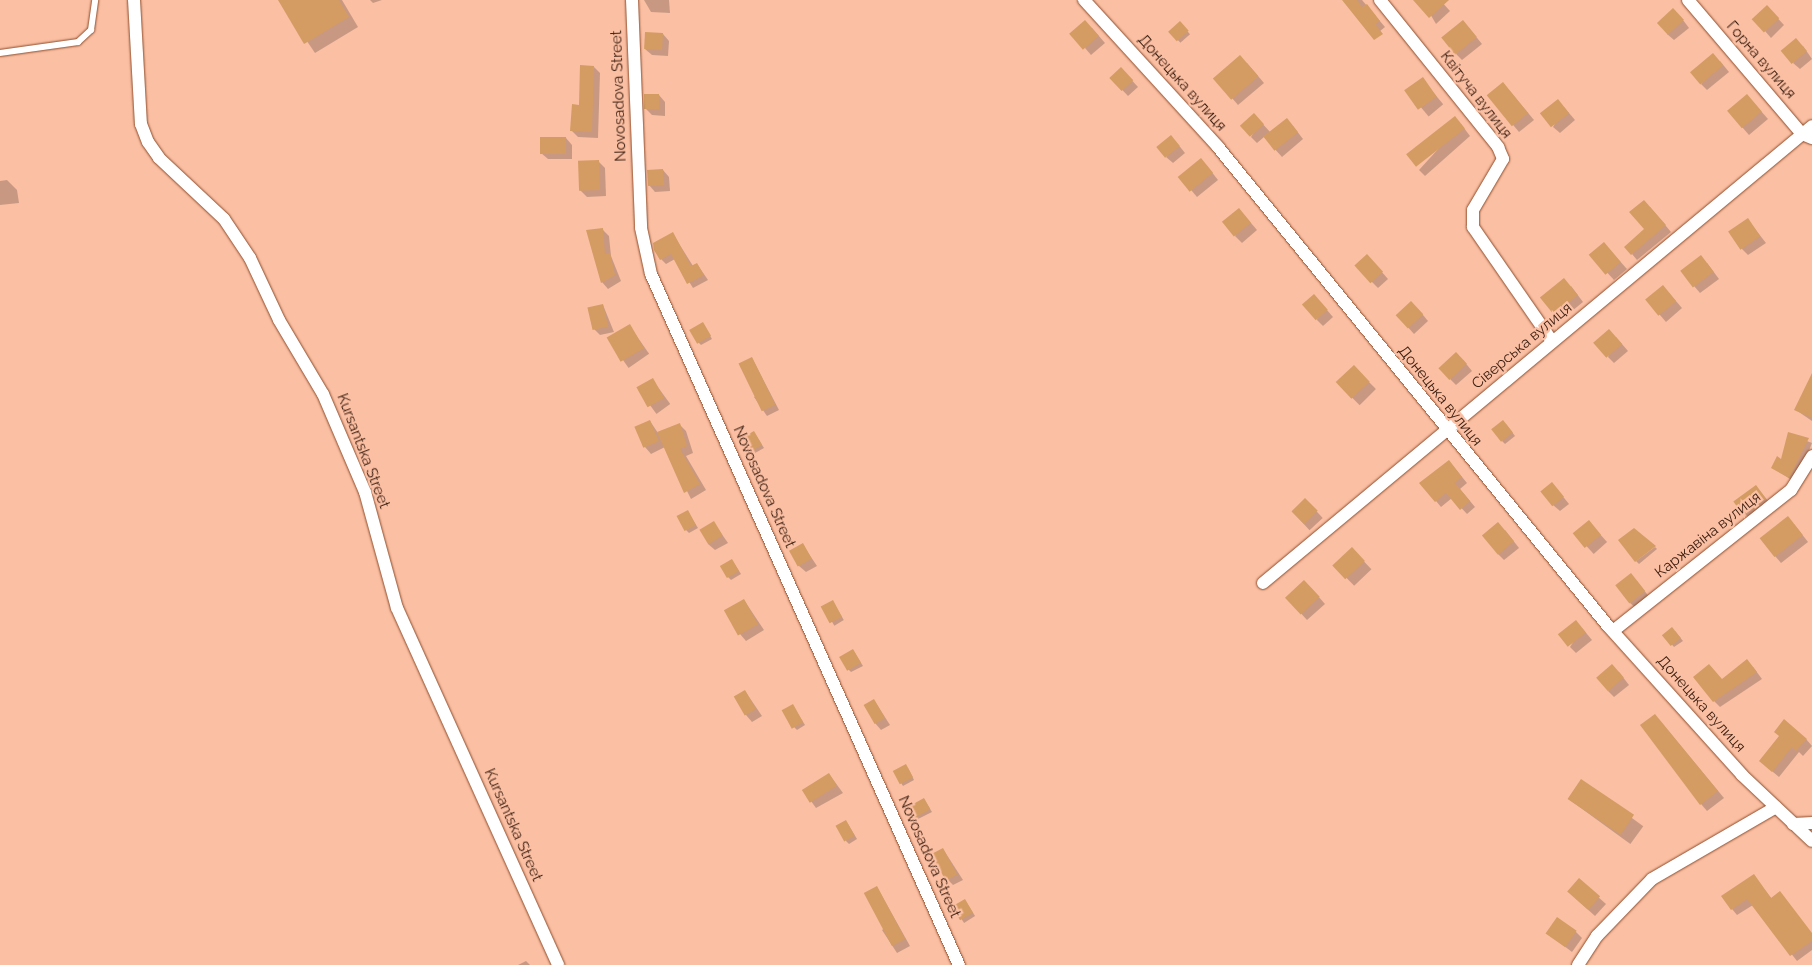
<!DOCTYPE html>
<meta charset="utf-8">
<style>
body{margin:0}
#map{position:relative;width:1812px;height:965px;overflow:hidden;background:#fbbfa3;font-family:Raleway,sans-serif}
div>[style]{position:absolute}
.shadow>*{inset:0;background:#0003;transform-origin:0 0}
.building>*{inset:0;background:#d49c63;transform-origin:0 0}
.roads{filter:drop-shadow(0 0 1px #8e4d2c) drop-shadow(0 0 1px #8e4d2c)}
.lane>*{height:6px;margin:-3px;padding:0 3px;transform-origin:3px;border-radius:3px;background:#fff}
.street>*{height:12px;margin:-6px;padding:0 6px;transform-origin:6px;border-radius:6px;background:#fff}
span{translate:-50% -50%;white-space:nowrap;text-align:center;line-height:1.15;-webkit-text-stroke:4.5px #fbbfa3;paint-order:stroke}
.street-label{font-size:15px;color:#391d0f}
</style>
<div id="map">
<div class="shadow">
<div style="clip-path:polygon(279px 0,342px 0,358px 27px,315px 53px)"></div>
<div style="clip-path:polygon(370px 0,382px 0,373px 3px)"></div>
<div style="clip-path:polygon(644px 0,669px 0,670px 13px,651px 12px)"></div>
<div style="clip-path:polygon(1343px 0,1362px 0,1385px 27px,1374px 36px)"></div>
<div style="clip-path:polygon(1422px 0,1440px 0,1450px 11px,1436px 24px)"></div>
<div style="clip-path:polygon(1773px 13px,1784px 25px,1771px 38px,1765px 31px)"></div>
<div style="clip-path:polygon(1680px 16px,1689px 28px,1674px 40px,1667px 34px)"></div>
<div style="left:1180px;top:23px;width:15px;height:13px;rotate:48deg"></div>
<div style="clip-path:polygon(1092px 28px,1105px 43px,1091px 55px,1085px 48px)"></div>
<div style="clip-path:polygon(1469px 28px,1482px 44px,1462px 60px,1456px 54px)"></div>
<div style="clip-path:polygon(663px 34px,669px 41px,668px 56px,652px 55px,645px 49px)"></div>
<div style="clip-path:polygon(1803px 46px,1812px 59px,1800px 69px,1793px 63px)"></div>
<div style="clip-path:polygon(1720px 61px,1729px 72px,1707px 90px,1701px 84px)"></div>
<div style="clip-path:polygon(1247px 63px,1264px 83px,1238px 105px,1232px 98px)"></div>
<div style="clip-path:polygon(594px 67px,600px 73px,598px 138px,578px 137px,572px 131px)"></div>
<div style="clip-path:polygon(1127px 75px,1138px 87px,1128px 96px,1110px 77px)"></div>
<div style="left:1422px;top:79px;width:33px;height:19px;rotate:50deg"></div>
<div style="clip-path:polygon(1509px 90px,1534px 120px,1519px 132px,1488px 95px)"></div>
<div style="clip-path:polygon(659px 95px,665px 102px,665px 116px,652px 115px,646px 109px)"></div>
<div style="clip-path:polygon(1753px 102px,1768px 119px,1749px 135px,1728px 111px)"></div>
<div style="clip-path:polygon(1564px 107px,1575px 120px,1560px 133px,1553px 127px)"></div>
<div style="clip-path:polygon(1260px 121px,1271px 133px,1293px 126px,1303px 139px,1282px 157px,1264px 137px,1257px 143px,1251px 137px)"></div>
<div style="clip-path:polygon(1461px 124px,1470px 136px,1425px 176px,1419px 170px)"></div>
<div style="clip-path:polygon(566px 138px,572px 145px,572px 159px,548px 159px,541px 153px)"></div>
<div style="clip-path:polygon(1177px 143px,1185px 153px,1173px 163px,1166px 157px)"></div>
<div style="clip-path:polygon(599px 162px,605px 168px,606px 196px,587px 197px,580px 190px)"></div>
<div style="clip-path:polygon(1207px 166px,1218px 180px,1197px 197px,1180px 177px)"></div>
<div style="clip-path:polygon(663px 170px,669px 177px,670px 191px,655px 192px,649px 185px)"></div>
<div style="clip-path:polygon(7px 180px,17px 190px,19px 203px,0 205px,0 181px)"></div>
<div style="clip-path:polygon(1650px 207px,1671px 232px,1637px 260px,1632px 254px,1646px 229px)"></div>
<div style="clip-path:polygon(1245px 216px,1257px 230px,1242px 243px,1235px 236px)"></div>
<div style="clip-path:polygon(1748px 220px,1766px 243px,1748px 255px,1742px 249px)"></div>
<div style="clip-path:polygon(603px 230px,609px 236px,611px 256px,621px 281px,608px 289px,602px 282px)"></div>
<div style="clip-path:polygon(673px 234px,693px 266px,697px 264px,708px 280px,693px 288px,675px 259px,666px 264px,661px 259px)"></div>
<div style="clip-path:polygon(1610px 250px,1627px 269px,1614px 280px,1591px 255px)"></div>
<div style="clip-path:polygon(1373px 262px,1388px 279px,1378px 288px,1356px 266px)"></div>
<div style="clip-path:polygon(1707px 263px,1719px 279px,1700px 293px,1694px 286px)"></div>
<div style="clip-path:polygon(1571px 286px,1583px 302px,1561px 320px,1554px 314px)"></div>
<div style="clip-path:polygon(1669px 293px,1682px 308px,1666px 322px,1647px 300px)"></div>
<div style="clip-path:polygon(1320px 302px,1333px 317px,1323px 326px,1317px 320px)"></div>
<div style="clip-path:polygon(603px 305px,614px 332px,600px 335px,594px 329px)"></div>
<div style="clip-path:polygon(1418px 309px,1428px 321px,1414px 334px,1397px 315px)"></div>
<div style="clip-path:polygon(703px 323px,712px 339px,701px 345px,698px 342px)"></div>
<div style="left:629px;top:325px;width:35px;height:25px;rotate:55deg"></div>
<div style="clip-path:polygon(1616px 337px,1628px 351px,1614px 363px,1608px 357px)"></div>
<div style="clip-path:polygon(752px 358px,779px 410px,767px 416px,754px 397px,757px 395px)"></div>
<div style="clip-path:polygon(1463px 360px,1472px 371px,1456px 385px,1450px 379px)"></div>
<div style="left:1354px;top:367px;width:31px;height:23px;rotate:45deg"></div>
<div style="left:652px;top:379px;width:31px;height:17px;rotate:54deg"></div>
<div style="clip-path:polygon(1812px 389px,1812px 421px,1796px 410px)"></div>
<div style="clip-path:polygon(650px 421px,658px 433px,680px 425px,686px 431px,693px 453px,686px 456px,706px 490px,691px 499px,665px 447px,651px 454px,645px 447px)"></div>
<div style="clip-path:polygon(1506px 424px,1515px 436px,1505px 444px,1502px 441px)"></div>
<div style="clip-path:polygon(754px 432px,764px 448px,755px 453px,752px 450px)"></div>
<div style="clip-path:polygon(1789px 434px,1812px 443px,1796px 483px,1772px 467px,1782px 460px)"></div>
<div style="clip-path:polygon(1449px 461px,1467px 483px,1460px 489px,1475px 507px,1467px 514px,1452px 498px,1441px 507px,1421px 483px)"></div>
<div style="clip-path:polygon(1552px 483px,1569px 504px,1560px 511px,1553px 505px)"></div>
<div style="left:1756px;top:486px;width:26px;height:26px;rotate:51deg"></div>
<div style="left:1305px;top:499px;width:26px;height:18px;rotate:47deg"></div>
<div style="clip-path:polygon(688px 512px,698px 528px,689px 533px,686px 530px)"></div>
<div style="left:1589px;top:522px;width:27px;height:18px;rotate:48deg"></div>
<div style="clip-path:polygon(714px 523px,728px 543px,715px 550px,708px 544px)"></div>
<div style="clip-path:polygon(1794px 524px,1808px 542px,1781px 563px,1775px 556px)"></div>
<div style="clip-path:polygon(1505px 530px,1519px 548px,1504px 560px,1498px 554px)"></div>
<div style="clip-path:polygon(803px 545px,817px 566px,806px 572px,799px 566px)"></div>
<div style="clip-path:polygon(1655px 547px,1657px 549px,1639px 564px,1636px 561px)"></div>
<div style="left:1352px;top:549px;width:28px;height:24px;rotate:46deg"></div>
<div style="clip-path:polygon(732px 560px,741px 574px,731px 580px,728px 577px)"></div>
<div style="clip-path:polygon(1637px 581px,1650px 598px,1637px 609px,1630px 603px)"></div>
<div style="clip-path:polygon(1311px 588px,1325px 604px,1307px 620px,1287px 598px)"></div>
<div style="clip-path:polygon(744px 600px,764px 630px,746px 641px,740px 634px)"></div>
<div style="left:833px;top:602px;width:21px;height:11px;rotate:59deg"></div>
<div style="clip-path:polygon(1582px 628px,1592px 640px,1576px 653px,1570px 647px)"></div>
<div style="clip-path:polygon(1675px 631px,1683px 641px,1674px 647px,1664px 635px)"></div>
<div style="clip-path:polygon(853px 650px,863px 666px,851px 672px,848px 669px)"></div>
<div style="clip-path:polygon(1753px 667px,1762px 679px,1720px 707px,1714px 701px,1722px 680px)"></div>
<div style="clip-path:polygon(1619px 672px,1629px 685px,1614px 697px,1608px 691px)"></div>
<div style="clip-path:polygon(745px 691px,762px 716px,752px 722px,746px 715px)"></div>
<div style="clip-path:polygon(874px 700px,890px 725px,881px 730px,875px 723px)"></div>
<div style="clip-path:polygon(793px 706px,805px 725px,797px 730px,794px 727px)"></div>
<div style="clip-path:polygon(1661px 722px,1724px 798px,1707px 811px,1701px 804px)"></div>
<div style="clip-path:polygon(1780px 736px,1806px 739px,1812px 746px,1803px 756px,1799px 752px,1779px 777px,1767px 767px)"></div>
<div style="clip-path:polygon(908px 768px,914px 780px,903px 786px,901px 783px)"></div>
<div style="clip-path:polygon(829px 774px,843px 793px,816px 808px,803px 790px)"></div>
<div style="left:1581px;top:781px;width:77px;height:22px;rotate:36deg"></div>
<div style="clip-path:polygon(924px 799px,932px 812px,918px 819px,915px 816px)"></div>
<div style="clip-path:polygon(848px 824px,857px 839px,849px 844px,846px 841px)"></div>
<div style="clip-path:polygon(943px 849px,963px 880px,953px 885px,947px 879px)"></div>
<div style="clip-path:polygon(1754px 876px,1772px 899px,1812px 934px,1812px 950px,1797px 961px,1753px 905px,1737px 915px,1732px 909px)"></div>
<div style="clip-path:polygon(1579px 880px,1606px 904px,1595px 916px,1575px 898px)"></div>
<div style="clip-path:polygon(877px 887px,910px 946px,897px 953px,882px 930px,885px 928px)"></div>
<div style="left:965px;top:900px;width:19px;height:13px;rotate:58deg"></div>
<div style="clip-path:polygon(1576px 932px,1582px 938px,1572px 952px,1547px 933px)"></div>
<div style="clip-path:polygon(526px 961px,530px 965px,518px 965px)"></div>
</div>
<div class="building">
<div style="clip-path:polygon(278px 0,339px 0,349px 17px,304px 44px)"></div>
<div style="clip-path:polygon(1342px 0,1357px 0,1362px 7px,1367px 4px,1380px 21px,1375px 24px,1383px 34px,1374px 40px)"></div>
<div style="clip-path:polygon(1413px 0,1449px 0,1429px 18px)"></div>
<div style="left:1767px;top:5px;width:18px;height:21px;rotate:47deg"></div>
<div style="left:1673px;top:8px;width:16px;height:22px;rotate:47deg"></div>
<div style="left:1085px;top:20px;width:21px;height:21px;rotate:49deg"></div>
<div style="left:1463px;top:20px;width:22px;height:28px;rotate:51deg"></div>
<div style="left:1180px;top:21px;width:13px;height:16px;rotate:48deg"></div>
<div style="left:645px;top:32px;width:18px;height:17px;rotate:3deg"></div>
<div style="left:1796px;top:38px;width:17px;height:20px;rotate:50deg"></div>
<div style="left:1713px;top:53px;width:16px;height:30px;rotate:50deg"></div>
<div style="left:1240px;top:55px;width:28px;height:36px;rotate:49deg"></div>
<div style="clip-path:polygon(580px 65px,594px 66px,592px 132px,570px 131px,572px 104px,579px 105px)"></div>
<div style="left:1121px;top:67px;width:18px;height:16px;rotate:47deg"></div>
<div style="left:1423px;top:77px;width:24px;height:23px;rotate:55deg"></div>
<div style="left:1503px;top:82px;width:40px;height:21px;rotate:51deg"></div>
<div style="left:644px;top:94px;width:15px;height:15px"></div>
<div style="left:1747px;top:94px;width:23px;height:26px;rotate:50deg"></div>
<div style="left:1558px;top:99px;width:18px;height:23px;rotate:52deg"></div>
<div style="left:1254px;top:113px;width:15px;height:19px;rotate:48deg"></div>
<div style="left:1455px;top:116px;width:16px;height:62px;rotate:52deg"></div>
<div style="left:1287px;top:118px;width:18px;height:30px;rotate:52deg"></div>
<div style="left:1171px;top:135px;width:14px;height:19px;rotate:51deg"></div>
<div style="left:540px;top:137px;width:26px;height:17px"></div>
<div style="left:1201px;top:158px;width:19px;height:30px;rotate:51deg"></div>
<div style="left:599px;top:160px;width:30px;height:21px;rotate:88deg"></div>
<div style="left:663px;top:169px;width:16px;height:16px;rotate:86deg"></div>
<div style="clip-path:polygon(1644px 200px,1666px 225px,1631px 255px,1624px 247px,1644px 229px,1629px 212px)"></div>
<div style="left:1239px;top:208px;width:19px;height:22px;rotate:51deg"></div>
<div style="left:1748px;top:218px;width:22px;height:24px;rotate:56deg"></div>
<div style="clip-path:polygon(603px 228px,605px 254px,610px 253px,615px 275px,601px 283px,586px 230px)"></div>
<div style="clip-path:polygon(673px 232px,691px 266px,697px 263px,704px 275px,687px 284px,671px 254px,660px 260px,654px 250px,653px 243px)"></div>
<div style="left:1604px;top:242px;width:26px;height:20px;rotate:50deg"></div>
<div style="left:1367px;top:254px;width:24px;height:17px;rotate:48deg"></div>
<div style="left:1701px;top:255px;width:21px;height:26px;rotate:53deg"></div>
<div style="left:1564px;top:278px;width:22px;height:31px;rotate:51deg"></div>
<div style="left:1663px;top:285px;width:21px;height:23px;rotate:51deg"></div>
<div style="left:1314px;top:294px;width:21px;height:16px;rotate:49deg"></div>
<div style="left:1411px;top:301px;width:18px;height:21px;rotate:47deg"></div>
<div style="left:603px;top:304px;width:23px;height:16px;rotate:77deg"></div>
<div style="left:703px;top:322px;width:16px;height:16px;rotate:60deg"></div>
<div style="left:630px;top:324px;width:28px;height:27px;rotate:60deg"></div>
<div style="left:1609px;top:329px;width:20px;height:21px;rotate:49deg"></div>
<div style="left:1456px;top:352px;width:16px;height:24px;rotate:47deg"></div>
<div style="left:752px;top:357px;width:53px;height:15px;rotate:64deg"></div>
<div style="left:1354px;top:365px;width:23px;height:25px;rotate:47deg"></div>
<div style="clip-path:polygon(1812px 373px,1812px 418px,1794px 410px)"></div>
<div style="left:653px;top:378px;width:23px;height:19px;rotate:61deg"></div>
<div style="left:650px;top:420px;width:23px;height:17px;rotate:67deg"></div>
<div style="left:1503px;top:420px;width:16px;height:15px;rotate:52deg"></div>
<div style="clip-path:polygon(680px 423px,687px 446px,680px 449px,700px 484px,684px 493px,657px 432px)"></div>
<div style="left:754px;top:431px;width:16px;height:13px;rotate:60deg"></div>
<div style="clip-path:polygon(1788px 432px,1809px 438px,1789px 478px,1771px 468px,1777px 456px,1781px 459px)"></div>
<div style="clip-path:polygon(1449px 460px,1462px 477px,1455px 483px,1470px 501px,1460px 510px,1446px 493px,1435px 502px,1419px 483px)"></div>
<div style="left:1552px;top:482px;width:19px;height:15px;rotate:51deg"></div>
<div style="left:1756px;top:485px;width:17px;height:28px;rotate:54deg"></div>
<div style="left:1305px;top:498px;width:18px;height:19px;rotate:45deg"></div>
<div style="left:688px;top:510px;width:17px;height:13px;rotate:62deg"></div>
<div style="left:1788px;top:516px;width:24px;height:36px;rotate:52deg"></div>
<div style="left:1589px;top:520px;width:19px;height:21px;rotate:51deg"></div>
<div style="left:714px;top:521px;width:17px;height:17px;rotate:59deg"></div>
<div style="left:1498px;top:522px;width:25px;height:21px;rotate:50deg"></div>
<div style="clip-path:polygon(1634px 528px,1656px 546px,1635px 562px,1618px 540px)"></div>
<div style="left:803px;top:543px;width:18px;height:16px;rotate:61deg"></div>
<div style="left:1352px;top:547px;width:19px;height:27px;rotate:47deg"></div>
<div style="left:732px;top:559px;width:14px;height:14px;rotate:60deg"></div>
<div style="left:1631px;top:573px;width:23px;height:20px;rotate:52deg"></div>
<div style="left:1304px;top:580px;width:23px;height:26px;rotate:47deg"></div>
<div style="left:744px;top:599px;width:29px;height:23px;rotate:61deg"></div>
<div style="left:833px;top:600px;width:19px;height:14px;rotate:62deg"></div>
<div style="left:1576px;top:620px;width:16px;height:23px;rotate:52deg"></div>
<div style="left:1672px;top:627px;width:14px;height:13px;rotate:51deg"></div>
<div style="left:853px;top:649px;width:16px;height:16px;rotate:60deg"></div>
<div style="clip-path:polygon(1747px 659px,1757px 672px,1713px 702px,1693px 677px,1709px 664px,1722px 679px)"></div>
<div style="left:1612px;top:664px;width:18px;height:21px;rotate:49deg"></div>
<div style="left:745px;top:690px;width:22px;height:13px;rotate:60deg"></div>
<div style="left:874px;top:699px;width:22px;height:12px;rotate:60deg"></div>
<div style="left:793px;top:704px;width:21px;height:13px;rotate:61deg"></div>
<div style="clip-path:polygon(1655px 714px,1718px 791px,1700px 805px,1640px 725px)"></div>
<div style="clip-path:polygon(1784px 719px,1807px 739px,1796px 751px,1792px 747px,1772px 772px,1759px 761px,1779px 736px,1774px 732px)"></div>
<div style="left:906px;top:764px;width:15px;height:15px;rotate:62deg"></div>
<div style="left:829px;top:773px;width:15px;height:32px;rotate:58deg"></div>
<div style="left:1581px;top:779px;width:64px;height:24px;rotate:34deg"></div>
<div style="left:924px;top:798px;width:13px;height:18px;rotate:61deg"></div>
<div style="left:846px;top:820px;width:18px;height:12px;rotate:61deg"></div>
<div style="left:943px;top:848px;width:30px;height:13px;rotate:62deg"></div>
<div style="clip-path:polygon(1754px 874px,1771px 898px,1780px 891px,1812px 933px,1812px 941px,1790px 956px,1747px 899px,1731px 910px,1721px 896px)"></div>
<div style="left:1579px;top:878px;width:28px;height:18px;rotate:41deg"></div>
<div style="left:877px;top:886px;width:60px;height:15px;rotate:62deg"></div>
<div style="left:965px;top:899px;width:16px;height:15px;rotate:60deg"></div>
<div style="left:1557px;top:917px;width:24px;height:20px;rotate:35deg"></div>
</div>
<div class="roads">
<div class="lane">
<div style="left:0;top:53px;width:79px;rotate:-8deg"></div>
<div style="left:78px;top:42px;width:18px;rotate:-43deg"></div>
<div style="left:91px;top:30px;width:30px;rotate:-82deg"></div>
</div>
<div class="street">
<div style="left:134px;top:0;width:124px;rotate:86.8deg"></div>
<div style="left:141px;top:124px;width:19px;rotate:69deg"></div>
<div style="left:148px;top:142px;width:19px;rotate:55deg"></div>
<div style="left:159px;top:158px;width:89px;rotate:43.2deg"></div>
<div style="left:224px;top:219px;width:47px;rotate:56.3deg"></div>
<div style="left:250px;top:258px;width:68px;rotate:64.9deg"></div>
<div style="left:279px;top:320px;width:86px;rotate:59.3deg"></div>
<div style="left:323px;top:394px;width:107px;rotate:66.8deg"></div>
<div style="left:365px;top:492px;width:120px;rotate:74.6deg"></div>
<div style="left:397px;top:608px;width:392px;rotate:65.7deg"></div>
<div style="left:632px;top:0;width:228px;rotate:87.7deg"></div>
<div style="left:641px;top:228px;width:47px;rotate:77.7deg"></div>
<div style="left:651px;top:274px;width:757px;rotate:65.98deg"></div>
<div style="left:1084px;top:0;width:199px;rotate:47.6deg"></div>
<div style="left:1218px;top:147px;width:618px;rotate:50.85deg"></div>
<div style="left:1608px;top:626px;width:200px;rotate:48deg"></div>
<div style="left:1742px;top:775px;width:96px;rotate:43.3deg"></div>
<div style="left:1380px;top:0;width:189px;rotate:51.2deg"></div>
<div style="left:1498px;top:147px;width:13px;rotate:67deg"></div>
<div style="left:1503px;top:159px;width:59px;rotate:120.5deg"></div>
<div style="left:1473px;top:210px;width:17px;rotate:90deg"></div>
<div style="left:1473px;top:227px;width:139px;rotate:55.3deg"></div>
<div style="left:1688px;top:0;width:176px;rotate:49.6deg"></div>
<div style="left:1802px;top:134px;width:11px;rotate:22deg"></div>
<div style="left:1263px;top:583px;width:714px;rotate:-39.77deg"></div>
<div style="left:1613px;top:631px;width:227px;rotate:-38.4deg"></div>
<div style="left:1791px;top:490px;width:40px;rotate:-58deg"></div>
<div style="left:1793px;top:824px;width:19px;rotate:-3deg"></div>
<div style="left:1578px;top:965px;width:35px;rotate:-57deg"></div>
<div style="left:1597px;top:936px;width:79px;rotate:-46deg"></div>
<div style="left:1652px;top:879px;width:143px;rotate:-30.1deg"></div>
</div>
</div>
<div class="street-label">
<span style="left:1761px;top:60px;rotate:49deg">Горна вулиця</span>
<span style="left:1182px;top:83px;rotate:48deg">Донецька вулиця</span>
<span style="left:1476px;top:95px;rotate:52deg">Квітуча вулиця</span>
<span style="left:619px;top:96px;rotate:-92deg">Novosadova Street</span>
<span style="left:1522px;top:346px;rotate:-40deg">Сіверська вулиця</span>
<span style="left:1440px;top:396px;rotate:51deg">Донецька вулиця</span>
<span style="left:363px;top:451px;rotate:69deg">Kursantska Street</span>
<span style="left:764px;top:487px;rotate:66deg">Novosadova Street</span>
<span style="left:1708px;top:535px;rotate:-38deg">Каржавіна вулиця</span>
<span style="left:1701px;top:704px;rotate:48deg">Донецька вулиця</span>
<span style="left:513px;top:825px;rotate:66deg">Kursantska Street</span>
<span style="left:929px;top:857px;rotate:66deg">Novosadova Street</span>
</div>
</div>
